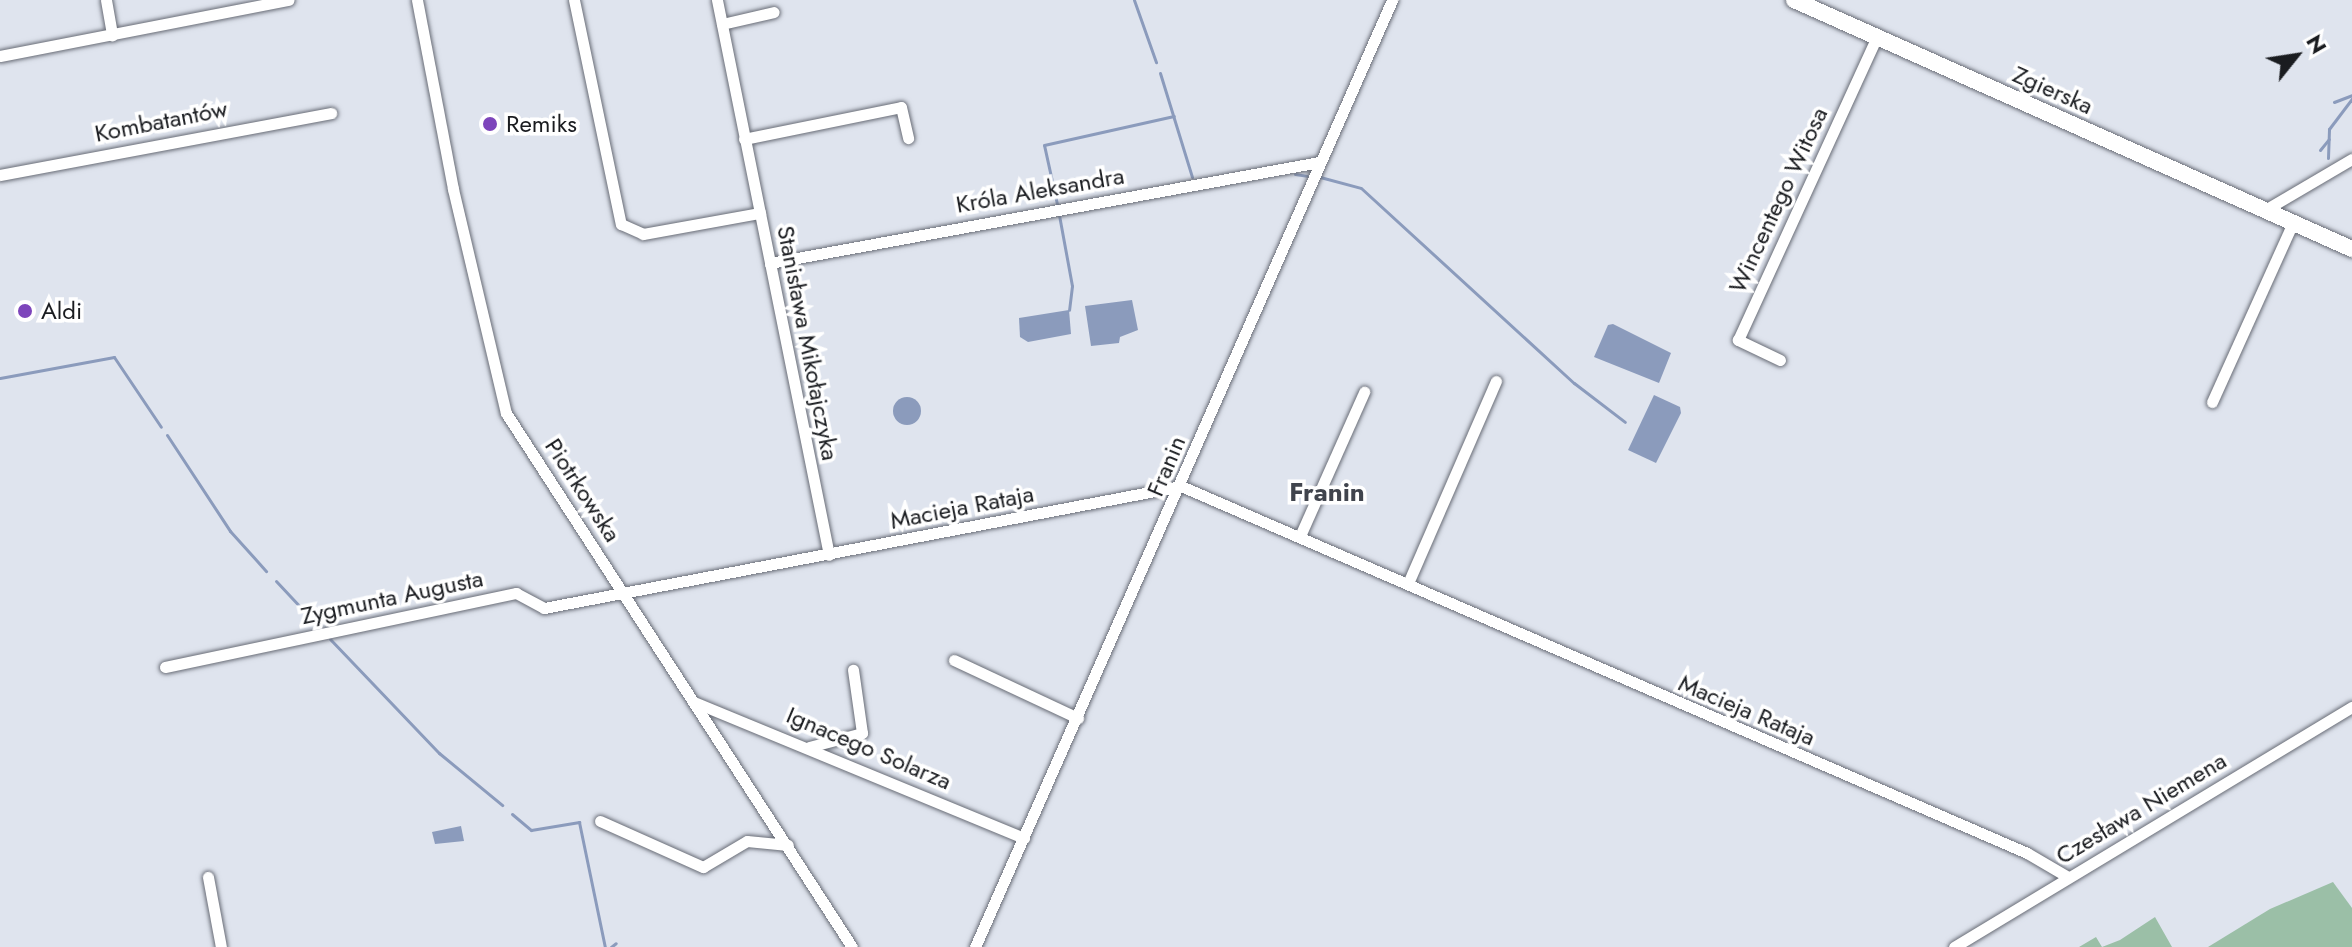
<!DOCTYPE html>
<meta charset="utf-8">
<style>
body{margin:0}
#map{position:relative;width:2352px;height:947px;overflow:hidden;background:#dfe4ee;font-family:Jost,sans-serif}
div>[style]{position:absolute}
.forest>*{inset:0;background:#9bbfa7}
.water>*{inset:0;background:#8b9bbc}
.round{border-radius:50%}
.stream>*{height:3px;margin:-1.5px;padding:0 1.5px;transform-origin:1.5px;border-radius:1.5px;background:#8b9bbc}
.roads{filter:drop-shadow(0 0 2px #686c76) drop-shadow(0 0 2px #686c76)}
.street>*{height:11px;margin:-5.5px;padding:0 5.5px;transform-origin:5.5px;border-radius:5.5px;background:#fff}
.secondary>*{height:16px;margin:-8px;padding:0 8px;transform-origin:8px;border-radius:8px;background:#fff}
.dots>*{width:22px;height:22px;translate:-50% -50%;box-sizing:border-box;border:4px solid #fff;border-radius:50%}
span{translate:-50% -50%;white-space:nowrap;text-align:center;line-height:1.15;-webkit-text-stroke:7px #fff;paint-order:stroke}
.street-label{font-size:24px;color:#1a1c20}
.poi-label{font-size:24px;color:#1a1c20}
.left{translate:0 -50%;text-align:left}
.neighbourhood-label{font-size:26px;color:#40444d;font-weight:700}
.north{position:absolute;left:2256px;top:16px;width:80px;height:80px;-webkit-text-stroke:6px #fff;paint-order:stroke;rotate:60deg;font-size:22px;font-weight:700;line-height:32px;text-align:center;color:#1a1c20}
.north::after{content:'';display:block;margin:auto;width:28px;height:36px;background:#1a1c20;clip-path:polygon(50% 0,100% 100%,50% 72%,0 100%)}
</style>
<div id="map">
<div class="forest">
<div style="clip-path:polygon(2333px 882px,2352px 908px,2352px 947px,2208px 947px,2270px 909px)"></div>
<div style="clip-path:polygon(2155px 917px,2172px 947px,2079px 947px,2096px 937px,2102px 947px,2120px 940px)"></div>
</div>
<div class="water">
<div style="clip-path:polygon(1132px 300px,1138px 330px,1120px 337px,1119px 343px,1091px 346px,1085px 306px)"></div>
<div style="clip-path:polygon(1069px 310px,1071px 334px,1028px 342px,1020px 337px,1019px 318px)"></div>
<div style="clip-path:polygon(1613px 324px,1671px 353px,1659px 383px,1594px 357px,1608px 325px)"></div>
<div style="clip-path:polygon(1654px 395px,1680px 407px,1681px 413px,1656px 463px,1628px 450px)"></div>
<div class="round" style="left:893px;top:397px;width:28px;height:28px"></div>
<div style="clip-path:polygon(461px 826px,464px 841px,435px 844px,432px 832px)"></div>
</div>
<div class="stream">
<div style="left:1134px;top:0;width:66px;rotate:70.5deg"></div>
<div style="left:1160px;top:73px;width:109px;rotate:72.9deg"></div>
<div style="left:2334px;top:102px;width:19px;rotate:-21deg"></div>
<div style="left:2320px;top:150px;width:14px;rotate:-51deg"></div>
<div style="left:2328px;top:158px;width:29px;rotate:-88deg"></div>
<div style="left:2329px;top:129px;width:39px;rotate:-53deg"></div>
<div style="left:1295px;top:174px;width:12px;rotate:9deg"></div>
<div style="left:1320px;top:177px;width:42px;rotate:15deg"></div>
<div style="left:1361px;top:188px;width:289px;rotate:42.5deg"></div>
<div style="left:1574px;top:383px;width:64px;rotate:37.4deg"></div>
<div style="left:1057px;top:204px;width:60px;rotate:-102.4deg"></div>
<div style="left:1044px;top:145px;width:133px;rotate:-12.6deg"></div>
<div style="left:1059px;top:215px;width:72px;rotate:79.6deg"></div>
<div style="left:1072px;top:286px;width:24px;rotate:97deg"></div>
<div style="left:0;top:378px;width:116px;rotate:-10.4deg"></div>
<div style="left:114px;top:357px;width:84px;rotate:56.1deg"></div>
<div style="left:167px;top:435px;width:115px;rotate:56.7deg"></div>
<div style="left:230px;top:531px;width:54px;rotate:48deg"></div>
<div style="left:276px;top:581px;width:64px;rotate:46.9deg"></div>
<div style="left:330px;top:639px;width:158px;rotate:46.3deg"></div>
<div style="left:439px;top:753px;width:82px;rotate:39.5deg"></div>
<div style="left:512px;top:814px;width:25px;rotate:40deg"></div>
<div style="left:531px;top:830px;width:49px;rotate:-9.5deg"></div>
<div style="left:579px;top:822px;width:128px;rotate:78.3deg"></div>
<div style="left:611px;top:947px;width:6px;rotate:-39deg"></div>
</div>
<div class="roads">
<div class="street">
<div style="left:106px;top:0;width:36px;rotate:80deg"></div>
<div style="left:417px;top:0;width:192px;rotate:79.2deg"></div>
<div style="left:453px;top:189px;width:230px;rotate:76.7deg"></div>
<div style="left:506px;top:413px;width:636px;rotate:57.06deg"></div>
<div style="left:574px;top:0;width:229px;rotate:78.2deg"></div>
<div style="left:621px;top:224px;width:24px;rotate:24deg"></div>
<div style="left:643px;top:234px;width:119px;rotate:-10.2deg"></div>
<div style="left:717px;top:0;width:566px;rotate:78.59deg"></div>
<div style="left:722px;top:24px;width:53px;rotate:-13deg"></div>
<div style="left:0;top:56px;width:294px;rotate:-11deg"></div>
<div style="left:744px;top:139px;width:160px;rotate:-11.5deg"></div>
<div style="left:901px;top:107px;width:32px;rotate:77deg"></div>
<div style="left:0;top:175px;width:337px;rotate:-10.6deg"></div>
<div style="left:2265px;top:210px;width:101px;rotate:-30.4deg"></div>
<div style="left:770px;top:263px;width:558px;rotate:-10.42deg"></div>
<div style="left:1780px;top:360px;width:47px;rotate:-154.5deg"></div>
<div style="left:1738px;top:340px;width:333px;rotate:-65.4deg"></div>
<div style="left:2212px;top:402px;width:196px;rotate:-65.7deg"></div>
<div style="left:1300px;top:536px;width:158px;rotate:-66deg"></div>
<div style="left:1409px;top:581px;width:218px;rotate:-66.5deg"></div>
<div style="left:954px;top:660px;width:137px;rotate:25.1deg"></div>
<div style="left:165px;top:667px;width:359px;rotate:-11.9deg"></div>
<div style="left:516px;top:593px;width:32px;rotate:28deg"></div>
<div style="left:544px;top:608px;width:649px;rotate:-10.84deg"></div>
<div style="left:1181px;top:486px;width:922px;rotate:23.45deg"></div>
<div style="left:2027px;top:853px;width:48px;rotate:30.3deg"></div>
<div style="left:694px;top:702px;width:357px;rotate:22.4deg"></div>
<div style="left:809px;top:747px;width:55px;rotate:-14.8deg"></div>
<div style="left:862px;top:733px;width:64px;rotate:-98.1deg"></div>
<div style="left:600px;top:821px;width:113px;rotate:24.1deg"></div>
<div style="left:703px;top:867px;width:51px;rotate:-30.6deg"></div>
<div style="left:747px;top:841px;width:41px;rotate:5.6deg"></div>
<div style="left:208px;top:877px;width:71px;rotate:79.5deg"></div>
<div style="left:975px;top:947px;width:1035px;rotate:-66.23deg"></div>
<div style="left:1954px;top:947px;width:465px;rotate:-31.1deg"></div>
</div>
<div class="secondary">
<div style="left:1794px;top:0;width:611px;rotate:24.05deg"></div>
</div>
</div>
<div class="dots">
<div style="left:490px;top:124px;background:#7d45bb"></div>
<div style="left:25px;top:311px;background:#7d45bb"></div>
</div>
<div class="street-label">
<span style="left:2053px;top:90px;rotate:24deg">Zgierska</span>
<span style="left:161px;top:121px;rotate:-11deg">Kombatantów</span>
<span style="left:1040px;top:190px;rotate:-10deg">Króla Aleksandra</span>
<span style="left:1778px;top:200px;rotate:-65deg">Wincentego Witosa</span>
<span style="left:808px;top:343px;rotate:79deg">Stanisława Mikołajczyka</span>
<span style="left:1166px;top:466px;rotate:-67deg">Franin</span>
<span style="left:583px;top:490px;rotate:57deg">Piotrkowska</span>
<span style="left:962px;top:507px;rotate:-11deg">Macieja Rataja</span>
<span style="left:392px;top:597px;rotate:-12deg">Zygmunta Augusta</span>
<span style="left:1747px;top:710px;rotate:23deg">Macieja Rataja</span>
<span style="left:869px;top:748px;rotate:23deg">Ignacego Solarza</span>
<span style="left:2141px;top:808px;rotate:-31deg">Czesława Niemena</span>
</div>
<div class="poi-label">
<span class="left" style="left:506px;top:124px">Remiks</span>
<span class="left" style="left:41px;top:311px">Aldi</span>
</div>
<div class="neighbourhood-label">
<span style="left:1327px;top:493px">Franin</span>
</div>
<div class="north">N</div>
</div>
